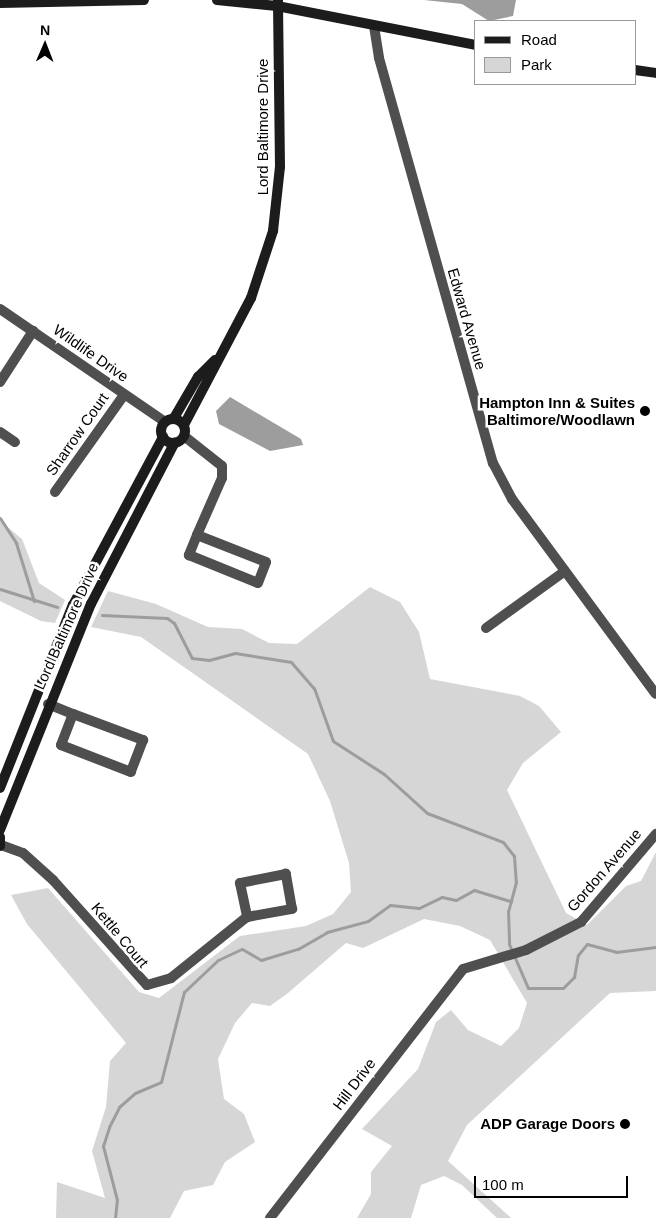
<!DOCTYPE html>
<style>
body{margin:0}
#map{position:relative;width:656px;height:1218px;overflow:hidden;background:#fff;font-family:Helvetica,sans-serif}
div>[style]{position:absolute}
.green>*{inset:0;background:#d6d6d6}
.water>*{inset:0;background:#9d9d9d}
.stream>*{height:3px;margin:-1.5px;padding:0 1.5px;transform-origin:1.5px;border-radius:1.5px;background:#9d9d9d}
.street>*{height:10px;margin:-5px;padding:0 5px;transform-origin:5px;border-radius:5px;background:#4f4f4f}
.secondary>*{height:10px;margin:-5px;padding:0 5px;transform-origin:5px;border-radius:5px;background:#1c1c1c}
.secondary>.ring{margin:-5px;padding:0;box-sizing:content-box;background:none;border:10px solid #1c1c1c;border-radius:50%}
.dots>*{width:14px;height:14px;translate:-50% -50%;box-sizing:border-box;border:2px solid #fff;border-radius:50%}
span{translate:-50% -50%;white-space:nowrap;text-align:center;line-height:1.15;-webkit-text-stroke:5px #fff;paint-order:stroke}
.street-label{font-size:15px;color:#000}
.poi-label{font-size:15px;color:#000;font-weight:700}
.right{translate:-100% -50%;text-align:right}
.legend{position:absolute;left:474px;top:20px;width:162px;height:65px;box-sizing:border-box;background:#fff;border:1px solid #999;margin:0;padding:6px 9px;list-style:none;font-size:15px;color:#000}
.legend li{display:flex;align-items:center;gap:10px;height:25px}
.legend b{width:25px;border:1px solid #999}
.north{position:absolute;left:20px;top:20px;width:50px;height:50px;-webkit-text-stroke:4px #fff;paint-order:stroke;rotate:1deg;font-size:14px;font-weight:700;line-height:20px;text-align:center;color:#000}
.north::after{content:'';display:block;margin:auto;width:18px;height:22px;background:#000;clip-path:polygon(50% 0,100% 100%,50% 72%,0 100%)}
.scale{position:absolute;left:474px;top:1176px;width:154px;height:22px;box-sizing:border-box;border:2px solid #000;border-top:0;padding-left:6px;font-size:15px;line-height:18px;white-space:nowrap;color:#000;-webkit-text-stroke:4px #fff;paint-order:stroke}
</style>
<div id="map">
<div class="green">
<div style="clip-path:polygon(0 521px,22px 539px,39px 583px,65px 600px,55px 623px,41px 621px,0 601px)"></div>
<div style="clip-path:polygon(370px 587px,400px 602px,419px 632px,430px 679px,520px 696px,539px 706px,561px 732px,523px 763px,507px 790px,566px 913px,587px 925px,626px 886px,641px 881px,656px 852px,656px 991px,610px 993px,467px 1125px,448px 1161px,511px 1218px,497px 1218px,462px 1185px,444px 1176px,421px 1185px,411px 1218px,357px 1218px,371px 1194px,371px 1172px,392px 1146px,362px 1129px,418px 1069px,436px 1022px,451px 1010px,468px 1030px,501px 1046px,519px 1028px,527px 1003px,490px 940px,460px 926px,424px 919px,363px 948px,346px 943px,288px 993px,270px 1006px,252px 1003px,235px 1023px,218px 1059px,224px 1099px,244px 1114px,255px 1142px,225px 1162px,213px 1185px,184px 1191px,170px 1218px,56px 1218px,57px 1182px,105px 1198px,92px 1151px,106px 1107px,110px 1061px,126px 1043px,27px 924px,11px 895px,48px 888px,139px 992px,159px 998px,240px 936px,306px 926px,333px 914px,351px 892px,349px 863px,330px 801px,308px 754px,141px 637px,91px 627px,108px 591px,156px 604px,208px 627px,242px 629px,269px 643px,297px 644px)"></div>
</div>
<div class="water">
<div style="clip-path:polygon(424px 0,516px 0,513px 16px,489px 21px,462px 4px)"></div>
<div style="clip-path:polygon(230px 397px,301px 439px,303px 445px,270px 451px,219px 424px,216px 411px)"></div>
</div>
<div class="stream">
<div style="left:0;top:518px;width:30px;rotate:57deg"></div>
<div style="left:16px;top:543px;width:61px;rotate:72.8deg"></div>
<div style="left:0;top:589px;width:60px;rotate:17.5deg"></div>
<div style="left:102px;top:615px;width:65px;rotate:2.6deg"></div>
<div style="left:167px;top:618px;width:9px;rotate:36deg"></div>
<div style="left:174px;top:623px;width:39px;rotate:63deg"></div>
<div style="left:192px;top:658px;width:17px;rotate:7deg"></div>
<div style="left:209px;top:660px;width:27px;rotate:-15deg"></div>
<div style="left:235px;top:653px;width:57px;rotate:9.1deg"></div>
<div style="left:291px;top:662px;width:35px;rotate:49deg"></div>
<div style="left:314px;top:688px;width:56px;rotate:70.3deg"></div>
<div style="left:333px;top:741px;width:61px;rotate:32.9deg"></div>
<div style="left:384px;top:774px;width:58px;rotate:42.2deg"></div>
<div style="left:427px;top:813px;width:81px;rotate:20.9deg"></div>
<div style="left:503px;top:842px;width:18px;rotate:52deg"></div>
<div style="left:514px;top:856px;width:26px;rotate:86deg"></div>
<div style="left:516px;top:882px;width:30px;rotate:105deg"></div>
<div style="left:508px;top:911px;width:33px;rotate:88deg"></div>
<div style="left:509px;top:944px;width:48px;rotate:66.6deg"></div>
<div style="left:528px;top:988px;width:35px"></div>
<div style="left:563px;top:988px;width:16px;rotate:-45deg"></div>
<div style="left:574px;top:977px;width:22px;rotate:-80deg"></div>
<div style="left:578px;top:955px;width:14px;rotate:-51deg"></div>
<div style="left:587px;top:944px;width:30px;rotate:15deg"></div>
<div style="left:616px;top:952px;width:40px;rotate:-7.1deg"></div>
<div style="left:115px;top:1218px;width:18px;rotate:-84deg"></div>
<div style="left:117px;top:1200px;width:56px;rotate:-104.5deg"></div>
<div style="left:103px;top:1146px;width:20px;rotate:-72deg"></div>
<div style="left:109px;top:1127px;width:22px;rotate:-63deg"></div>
<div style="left:119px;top:1107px;width:21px;rotate:-41deg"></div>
<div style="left:135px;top:1093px;width:28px;rotate:-23deg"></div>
<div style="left:161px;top:1082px;width:93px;rotate:-75.7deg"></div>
<div style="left:184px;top:992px;width:47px;rotate:-43.3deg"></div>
<div style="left:218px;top:960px;width:26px;rotate:-25deg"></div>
<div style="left:242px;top:949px;width:22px;rotate:30deg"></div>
<div style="left:261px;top:960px;width:39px;rotate:-17deg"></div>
<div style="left:298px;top:949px;width:34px;rotate:-30deg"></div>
<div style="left:327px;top:932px;width:42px;rotate:-15deg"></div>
<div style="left:368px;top:921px;width:27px;rotate:-36deg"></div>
<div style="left:390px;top:905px;width:29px;rotate:6deg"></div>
<div style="left:419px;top:908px;width:25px;rotate:-26deg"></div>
<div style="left:442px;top:897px;width:14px;rotate:12deg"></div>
<div style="left:456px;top:900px;width:21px;rotate:-29deg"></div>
<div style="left:474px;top:890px;width:39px;rotate:17deg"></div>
</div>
<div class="street">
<div style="left:374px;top:26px;width:32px;rotate:81deg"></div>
<div style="left:379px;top:58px;width:421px;rotate:74.3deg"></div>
<div style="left:493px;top:463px;width:41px;rotate:62.2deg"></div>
<div style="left:512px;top:499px;width:242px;rotate:53.6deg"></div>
<div style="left:0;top:309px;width:200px;rotate:34.4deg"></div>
<div style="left:0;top:382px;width:61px;rotate:-57.1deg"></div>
<div style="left:0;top:432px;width:18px;rotate:34deg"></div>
<div style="left:184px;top:436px;width:48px;rotate:38.3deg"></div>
<div style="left:222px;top:466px;width:12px;rotate:90deg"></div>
<div style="left:222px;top:478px;width:62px;rotate:113.7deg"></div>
<div style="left:197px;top:535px;width:22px;rotate:112deg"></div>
<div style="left:189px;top:555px;width:74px;rotate:22.1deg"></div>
<div style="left:258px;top:583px;width:22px;rotate:-69deg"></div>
<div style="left:266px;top:562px;width:74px;rotate:-158.6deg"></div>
<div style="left:55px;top:492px;width:119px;rotate:-54.6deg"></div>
<div style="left:486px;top:628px;width:97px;rotate:-35.8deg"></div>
<div style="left:48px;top:704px;width:27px;rotate:22deg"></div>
<div style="left:73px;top:714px;width:75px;rotate:20.4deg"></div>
<div style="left:143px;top:740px;width:34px;rotate:111deg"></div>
<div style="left:131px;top:772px;width:75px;rotate:-158.9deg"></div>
<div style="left:61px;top:745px;width:33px;rotate:-69deg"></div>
<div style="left:1px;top:845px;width:23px;rotate:20deg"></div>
<div style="left:23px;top:853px;width:40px;rotate:42deg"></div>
<div style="left:53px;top:880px;width:141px;rotate:48.2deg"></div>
<div style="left:147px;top:985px;width:25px;rotate:-16deg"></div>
<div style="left:171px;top:978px;width:97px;rotate:-38.8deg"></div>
<div style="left:247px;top:917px;width:46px;rotate:-10.1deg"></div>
<div style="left:292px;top:909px;width:36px;rotate:-100deg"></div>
<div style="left:286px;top:874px;width:47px;rotate:168.9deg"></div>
<div style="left:240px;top:883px;width:35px;rotate:78deg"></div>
<div style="left:270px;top:1218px;width:315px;rotate:-52.2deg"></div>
<div style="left:463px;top:969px;width:66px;rotate:-16.8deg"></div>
<div style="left:526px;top:950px;width:62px;rotate:-27deg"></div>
<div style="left:581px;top:922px;width:116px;rotate:-49.6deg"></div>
</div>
<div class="secondary">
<div style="left:217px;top:0;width:60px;rotate:5.7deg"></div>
<div style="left:277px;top:6px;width:202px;rotate:11.1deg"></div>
<div style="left:0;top:3px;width:144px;rotate:-1.2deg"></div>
<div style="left:635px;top:70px;width:21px;rotate:8deg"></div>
<div style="left:174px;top:418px;width:48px;rotate:-59.7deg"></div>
<div style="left:198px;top:377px;width:24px;rotate:-45deg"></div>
<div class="ring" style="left:161px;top:419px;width:14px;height:14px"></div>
<div style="left:184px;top:425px;width:144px;rotate:-62.2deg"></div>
<div style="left:251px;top:298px;width:71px;rotate:-71.8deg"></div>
<div style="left:273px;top:231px;width:64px;rotate:-83.8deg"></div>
<div style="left:280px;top:167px;width:167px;rotate:-90.7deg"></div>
<div style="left:0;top:788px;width:197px;rotate:-68.3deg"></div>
<div style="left:73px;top:605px;width:191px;rotate:-61.8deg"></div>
<div style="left:0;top:830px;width:244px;rotate:-68.1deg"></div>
<div style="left:91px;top:604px;width:182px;rotate:-62.6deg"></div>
<div style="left:0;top:837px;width:9px;rotate:90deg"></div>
</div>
<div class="dots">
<div style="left:645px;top:411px;background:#000"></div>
<div style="left:625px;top:1124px;background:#000"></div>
</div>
<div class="street-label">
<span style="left:263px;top:127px;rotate:-90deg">Lord Baltimore Drive</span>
<span style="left:467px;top:319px;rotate:74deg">Edward Avenue</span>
<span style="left:91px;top:353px;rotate:35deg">Wildlife Drive</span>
<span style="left:77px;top:434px;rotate:-55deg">Sharrow Court</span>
<span style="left:66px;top:626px;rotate:-66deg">Lord Baltimore Drive</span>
<span style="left:604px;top:870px;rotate:-49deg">Gordon Avenue</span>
<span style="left:120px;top:935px;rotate:50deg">Kettle Court</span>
<span style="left:354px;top:1084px;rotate:-53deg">Hill Drive</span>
</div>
<div class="poi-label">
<span class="right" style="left:635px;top:411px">Hampton Inn &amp; Suites<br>Baltimore/Woodlawn</span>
<span class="right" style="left:615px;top:1124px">ADP Garage Doors</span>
</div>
<ul class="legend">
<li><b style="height:6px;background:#1c1c1c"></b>Road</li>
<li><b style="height:14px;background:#d6d6d6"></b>Park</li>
</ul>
<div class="north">N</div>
<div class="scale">100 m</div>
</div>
